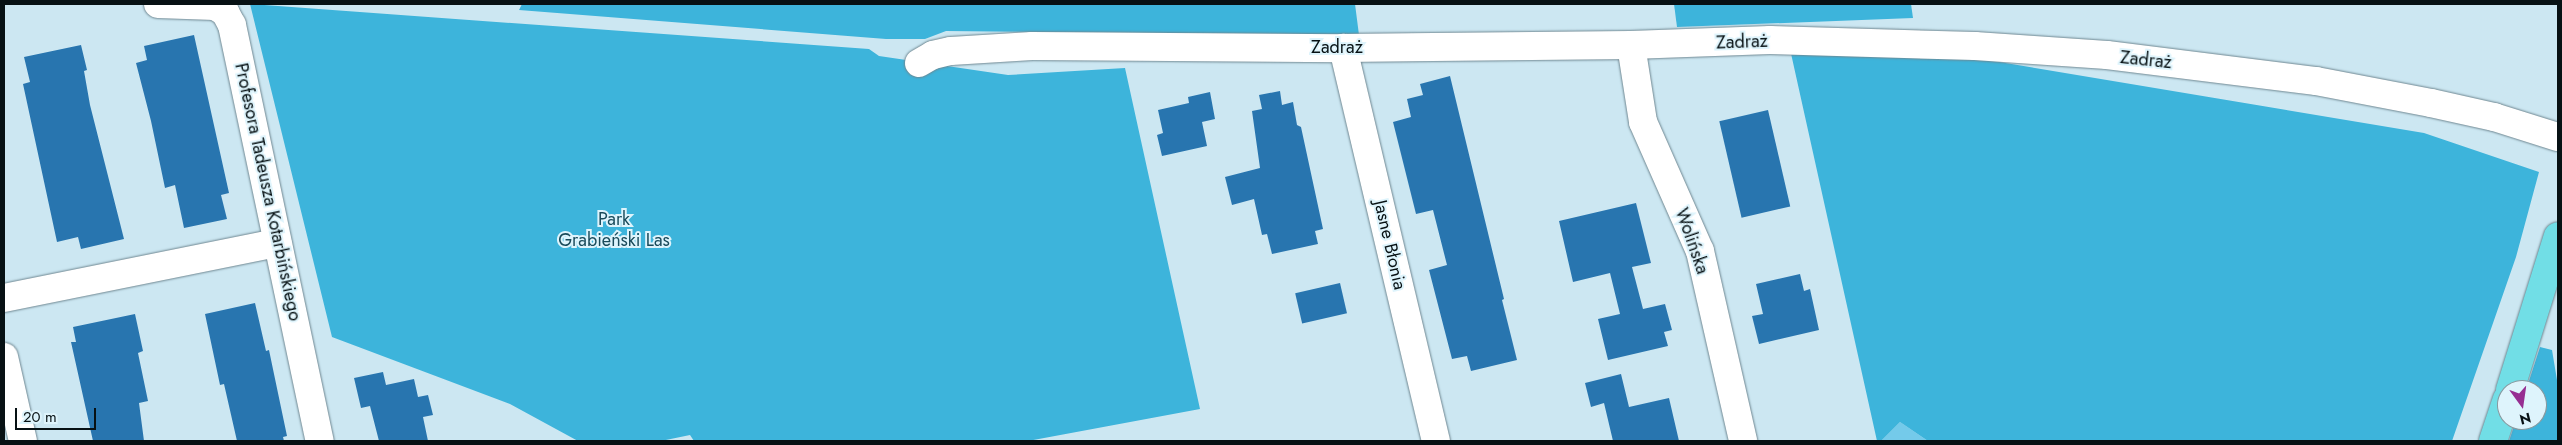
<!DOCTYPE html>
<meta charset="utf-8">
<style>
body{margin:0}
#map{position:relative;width:2562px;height:445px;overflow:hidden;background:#cce7f2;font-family:Jost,sans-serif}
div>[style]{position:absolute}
.green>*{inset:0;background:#74caea}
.forest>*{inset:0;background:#3db4db}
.building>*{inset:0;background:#2875af;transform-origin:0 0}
.roads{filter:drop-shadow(0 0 1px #6f8791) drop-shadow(0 0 1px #6f8791)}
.minor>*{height:28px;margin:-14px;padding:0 14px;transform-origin:14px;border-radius:14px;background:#fff}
.major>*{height:28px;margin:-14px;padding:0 14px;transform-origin:14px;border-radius:14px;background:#71dee6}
span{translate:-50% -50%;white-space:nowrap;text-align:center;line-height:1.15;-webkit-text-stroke:4px #def4fc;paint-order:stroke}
.street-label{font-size:18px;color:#071114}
.park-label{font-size:18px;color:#194a5a}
.frame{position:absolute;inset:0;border:5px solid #071114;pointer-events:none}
.north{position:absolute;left:2497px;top:380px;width:50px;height:50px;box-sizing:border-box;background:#def4fc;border:1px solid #88999f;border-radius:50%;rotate:166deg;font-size:14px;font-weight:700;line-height:20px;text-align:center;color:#071114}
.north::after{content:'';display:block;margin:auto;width:18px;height:22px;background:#962e92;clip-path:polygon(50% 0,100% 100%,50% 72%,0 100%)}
.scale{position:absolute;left:15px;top:408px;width:81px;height:22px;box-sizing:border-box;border:2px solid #071114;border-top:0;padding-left:6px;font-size:15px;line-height:18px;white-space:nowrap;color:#071114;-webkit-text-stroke:4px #def4fc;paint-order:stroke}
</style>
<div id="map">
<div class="green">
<div style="clip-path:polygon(1900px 422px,1928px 441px,1881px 441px)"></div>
</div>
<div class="forest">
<div style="clip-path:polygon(250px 4px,869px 49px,879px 56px,1008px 75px,1125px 68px,1200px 409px,1028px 441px,694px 441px,690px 435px,661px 441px,578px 441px,510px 404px,332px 337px)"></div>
<div style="clip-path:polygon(522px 4px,1355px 4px,1359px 35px,946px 31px,925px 39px,886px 39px,519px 10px)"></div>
<div style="clip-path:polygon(1674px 4px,1911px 4px,1913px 18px,1677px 27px)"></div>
<div style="clip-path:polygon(1790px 49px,1946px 53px,2424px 133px,2539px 172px,2516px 257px,2452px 441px,1928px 441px,1900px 422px,1881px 441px,1877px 441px)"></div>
<div style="clip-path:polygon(2540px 347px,2552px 350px,2558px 386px,2558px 441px,2509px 441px,2516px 420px,2537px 420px,2537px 390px,2526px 390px)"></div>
</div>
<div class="building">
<div style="clip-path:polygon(194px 35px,229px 193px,221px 195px,227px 219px,184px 228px,175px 185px,165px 188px,151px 121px,136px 63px,147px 60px,144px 46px)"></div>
<div style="clip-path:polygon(81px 45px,87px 70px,84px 71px,90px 105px,124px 239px,81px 249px,78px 237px,57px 242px,23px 84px,30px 82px,24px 57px)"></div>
<div style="clip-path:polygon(1450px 76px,1504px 299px,1502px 300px,1517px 360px,1471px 371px,1467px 356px,1452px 359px,1429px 270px,1447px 265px,1433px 210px,1416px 214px,1393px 122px,1411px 117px,1407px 99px,1423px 95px,1420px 84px)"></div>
<div style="clip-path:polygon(1280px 91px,1282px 105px,1293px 102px,1297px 125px,1301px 127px,1323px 229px,1315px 231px,1318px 244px,1272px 254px,1267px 234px,1262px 235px,1254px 199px,1232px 205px,1225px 177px,1260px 168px,1252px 111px,1262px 109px,1259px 95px)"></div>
<div style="clip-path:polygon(1210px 92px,1215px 119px,1202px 122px,1207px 146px,1162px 156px,1157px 135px,1163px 133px,1158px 110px,1189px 103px,1188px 97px)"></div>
<div style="left:1768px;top:110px;width:99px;height:50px;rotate:77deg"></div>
<div style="clip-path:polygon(1636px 203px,1651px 263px,1632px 267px,1643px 309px,1665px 304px,1672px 330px,1664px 332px,1668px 346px,1608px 360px,1598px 319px,1620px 314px,1610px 273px,1573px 282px,1559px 221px)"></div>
<div style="clip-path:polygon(1800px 274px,1804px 291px,1810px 289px,1819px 330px,1759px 344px,1752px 316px,1763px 314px,1756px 284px)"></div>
<div style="left:1340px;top:283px;width:31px;height:46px;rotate:77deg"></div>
<div style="clip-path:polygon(255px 303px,266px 351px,269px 350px,274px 374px,287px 436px,283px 437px,284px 441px,237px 441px,224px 384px,220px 385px,205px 314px)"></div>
<div style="clip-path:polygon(135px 314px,143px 351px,138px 353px,148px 401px,139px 403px,144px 441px,93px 441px,71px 342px,76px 342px,73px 327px)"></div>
<div style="clip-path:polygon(383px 372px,386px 385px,414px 379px,418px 397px,428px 395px,433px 415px,423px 417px,428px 441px,379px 441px,370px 406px,361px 408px,354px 378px)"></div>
<div style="clip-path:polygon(1621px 374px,1629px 407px,1669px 398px,1679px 441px,1613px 441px,1604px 403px,1591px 407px,1585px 383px)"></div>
</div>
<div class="roads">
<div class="minor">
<div style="left:158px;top:4px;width:57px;rotate:2deg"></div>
<div style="left:215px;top:6px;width:12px;rotate:31deg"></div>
<div style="left:225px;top:12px;width:15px;rotate:62deg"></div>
<div style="left:232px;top:25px;width:425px;rotate:78.1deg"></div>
<div style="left:1631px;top:45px;width:78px;rotate:81.1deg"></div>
<div style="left:1643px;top:122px;width:141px;rotate:66.2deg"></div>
<div style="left:1700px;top:251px;width:195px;rotate:77.2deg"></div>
<div style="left:1343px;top:48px;width:404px;rotate:76.7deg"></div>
<div style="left:919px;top:63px;width:16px;rotate:-30deg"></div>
<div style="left:933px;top:55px;width:18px;rotate:-13deg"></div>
<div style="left:951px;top:51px;width:81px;rotate:-3.5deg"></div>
<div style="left:1032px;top:46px;width:311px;rotate:0.4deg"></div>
<div style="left:1343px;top:48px;width:288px;rotate:-0.6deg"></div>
<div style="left:1631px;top:45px;width:139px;rotate:-2.1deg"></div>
<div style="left:1770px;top:40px;width:205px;rotate:1.7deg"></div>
<div style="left:1975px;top:46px;width:132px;rotate:3.9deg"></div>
<div style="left:2107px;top:55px;width:211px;rotate:7.1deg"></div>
<div style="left:2316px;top:81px;width:117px;rotate:10.8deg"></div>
<div style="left:2431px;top:103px;width:65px;rotate:12.5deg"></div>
<div style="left:2494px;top:117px;width:67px;rotate:17.4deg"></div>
<div style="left:4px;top:298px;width:279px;rotate:-11.4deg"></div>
<div style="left:4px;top:357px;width:86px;rotate:77.3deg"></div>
</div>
<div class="major">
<div style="left:2510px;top:390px;width:161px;rotate:-72.7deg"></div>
<div style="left:2493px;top:441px;width:44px;rotate:-71.6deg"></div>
</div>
</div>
<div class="street-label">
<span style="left:1742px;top:42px;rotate:-2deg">Zadraż</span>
<span style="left:1337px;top:47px">Zadraż</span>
<span style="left:2146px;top:60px;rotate:6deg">Zadraż</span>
<span style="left:268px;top:192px;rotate:78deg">Profesora Tadeusza Kotarbińskiego</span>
<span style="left:1692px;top:241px;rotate:71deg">Wolińska</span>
<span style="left:1390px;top:245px;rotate:77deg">Jasne Błonia</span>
</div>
<div class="park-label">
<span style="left:614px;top:230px">Park<br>Grabieński Las</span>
</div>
<div class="frame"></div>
<div class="north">N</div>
<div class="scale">20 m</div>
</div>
